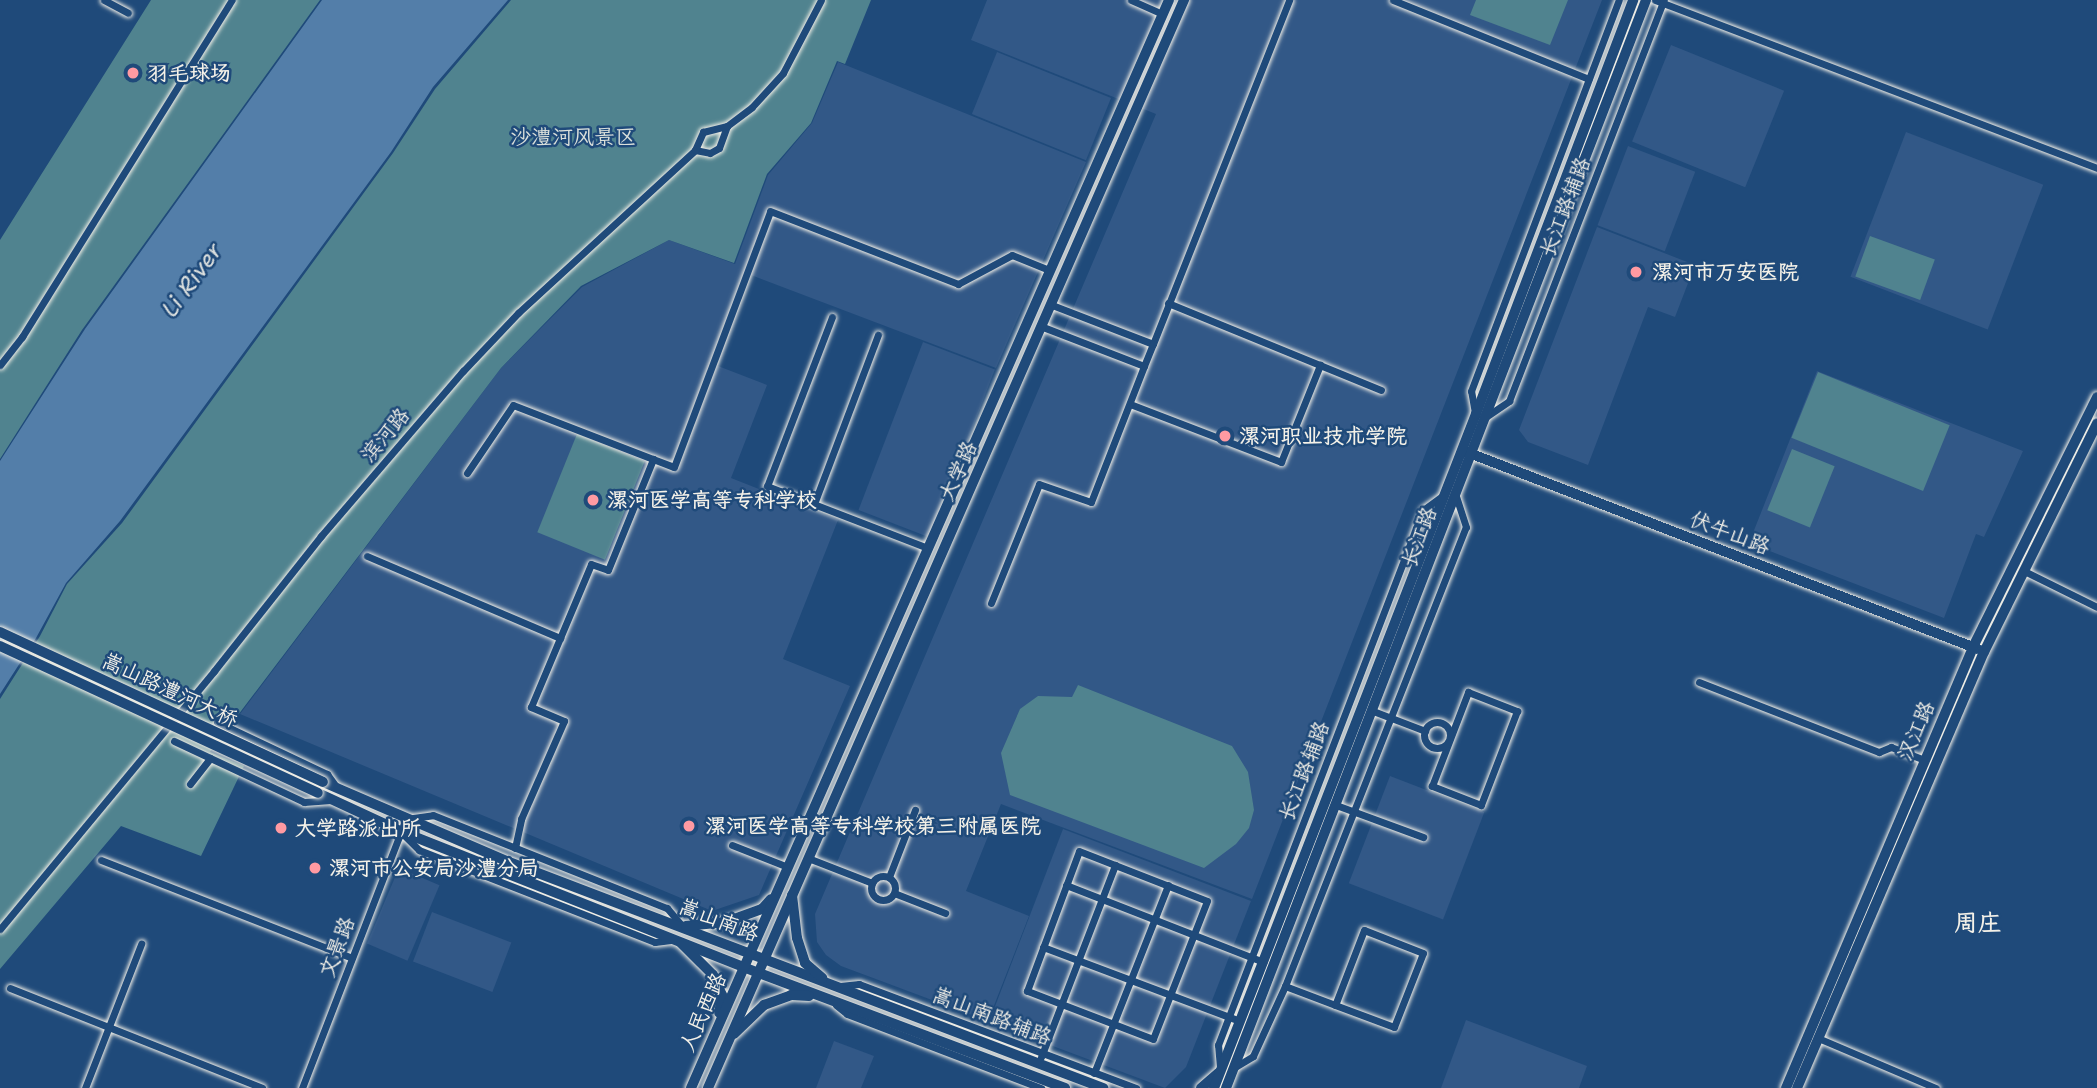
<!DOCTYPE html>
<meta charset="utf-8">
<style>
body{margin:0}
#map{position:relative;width:2097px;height:1088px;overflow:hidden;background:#1f4a7a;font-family:"Shantell Sans","LXGW WenKai TC",sans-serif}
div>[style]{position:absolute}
.built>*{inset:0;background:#325887;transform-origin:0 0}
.green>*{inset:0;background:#50838f;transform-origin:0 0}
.water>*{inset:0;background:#537ea9}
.roads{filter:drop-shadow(0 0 2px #f4f1e8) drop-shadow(0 0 2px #f4f1e8)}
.street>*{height:7px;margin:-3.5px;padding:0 3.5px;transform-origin:3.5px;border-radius:3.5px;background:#1f4a7a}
.street>.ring{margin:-3.5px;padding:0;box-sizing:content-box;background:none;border:7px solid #1f4a7a;border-radius:50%}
.secondary>*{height:10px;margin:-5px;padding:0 5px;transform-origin:5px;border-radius:5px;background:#1f4a7a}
.bridges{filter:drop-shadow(0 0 2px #f4f1e8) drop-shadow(0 0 2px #f4f1e8)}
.secondary-bridge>*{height:10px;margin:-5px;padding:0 5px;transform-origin:5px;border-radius:5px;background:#1f4a7a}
.dots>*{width:19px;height:19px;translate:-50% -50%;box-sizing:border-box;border:4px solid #1f4a7a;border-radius:50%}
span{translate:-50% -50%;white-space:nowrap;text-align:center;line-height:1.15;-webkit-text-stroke:5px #1f4a7a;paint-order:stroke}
.poi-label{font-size:21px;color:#f4f1e8;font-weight:700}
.left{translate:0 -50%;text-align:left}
.park-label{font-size:21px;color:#dbe0db}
.street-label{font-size:21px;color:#f4f1e8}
.water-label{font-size:23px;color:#dce0df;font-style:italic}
.quarter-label{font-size:24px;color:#f4f1e8;font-weight:700}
</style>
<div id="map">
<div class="built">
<div style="clip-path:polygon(987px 0,1602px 0,1252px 899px,1001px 804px,966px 891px,1029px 916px,988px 1021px,841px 966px,826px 955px,817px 942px,815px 914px,1156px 114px,971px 40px)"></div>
<div style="left:1671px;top:45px;width:122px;height:104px;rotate:22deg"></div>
<div style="left:997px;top:52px;width:123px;height:67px;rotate:22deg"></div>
<div style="clip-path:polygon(838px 62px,1086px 162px,996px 368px,751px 275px,718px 366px,767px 385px,731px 478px,838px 520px,783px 659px,850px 686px,759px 895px,712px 911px,240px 714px,501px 368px,582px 287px,669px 240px,735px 264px,768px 175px,812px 123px)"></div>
<div style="left:1906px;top:132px;width:147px;height:155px;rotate:21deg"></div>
<div style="left:1628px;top:146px;width:72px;height:85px;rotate:21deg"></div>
<div style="clip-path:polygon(1597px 227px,1695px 265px,1675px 317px,1648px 307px,1588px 465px,1528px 442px,1519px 430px)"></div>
<div style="left:923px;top:342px;width:77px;height:180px;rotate:21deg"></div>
<div style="clip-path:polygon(1817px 371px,2023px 451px,1984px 537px,1976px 534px,1944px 618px,1749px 543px)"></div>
<div style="left:1390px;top:776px;width:101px;height:115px;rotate:21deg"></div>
<div style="clip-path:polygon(1063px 829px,1251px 901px,1186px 1067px,1165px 1088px,989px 1022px)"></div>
<div style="left:399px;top:868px;width:44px;height:82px;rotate:23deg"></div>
<div style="left:432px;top:912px;width:85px;height:53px;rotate:21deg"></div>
<div style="clip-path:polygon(1466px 1020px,1587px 1066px,1579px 1088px,1441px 1088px)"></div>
<div style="clip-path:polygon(834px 1041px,874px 1056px,861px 1088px,816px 1088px)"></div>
</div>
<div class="green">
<div style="clip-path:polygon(151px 0,320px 0,82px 330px,0 459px,0 240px)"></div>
<div style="clip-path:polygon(511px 0,871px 0,845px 64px,837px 61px,811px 123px,767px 174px,734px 263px,669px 240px,581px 286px,501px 368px,210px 752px,244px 766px,201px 856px,121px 826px,0 969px,0 699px,40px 636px,67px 584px,122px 523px,393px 153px,435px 89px)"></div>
<div style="clip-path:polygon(1476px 0,1568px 0,1550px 45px,1470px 15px)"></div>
<div style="left:1870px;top:236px;width:69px;height:43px;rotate:20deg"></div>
<div style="left:1818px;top:372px;width:142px;height:71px;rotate:22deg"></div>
<div style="left:577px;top:434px;width:73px;height:106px;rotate:22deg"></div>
<div style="left:1792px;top:449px;width:46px;height:66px;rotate:22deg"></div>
<div style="clip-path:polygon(1078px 685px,1232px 746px,1248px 772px,1254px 810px,1249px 828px,1236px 844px,1204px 868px,1010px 795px,1001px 753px,1020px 709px,1038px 696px,1072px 697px)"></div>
</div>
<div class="water">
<div style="clip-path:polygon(322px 0,508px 0,433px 87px,391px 152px,120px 521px,66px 583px,36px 638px,0 694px,0 461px,85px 329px)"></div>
</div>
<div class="roads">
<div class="street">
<div style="left:104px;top:0;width:27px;rotate:28deg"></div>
<div style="left:1131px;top:0;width:35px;rotate:24deg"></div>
<div style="left:1393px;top:0;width:211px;rotate:22deg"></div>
<div style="left:1655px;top:0;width:473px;rotate:20.8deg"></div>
<div style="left:695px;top:150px;width:15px;rotate:11deg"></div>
<div style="left:710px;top:153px;width:10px;rotate:-29deg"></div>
<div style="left:719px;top:148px;width:23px;rotate:-70deg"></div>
<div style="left:1168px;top:303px;width:230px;rotate:22.2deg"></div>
<div style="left:1052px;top:305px;width:108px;rotate:21.1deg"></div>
<div style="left:1153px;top:344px;width:370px;rotate:-68.4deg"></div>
<div style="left:832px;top:317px;width:181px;rotate:111deg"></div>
<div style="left:767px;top:486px;width:173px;rotate:21.1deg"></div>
<div style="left:0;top:365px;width:36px;rotate:-52deg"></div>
<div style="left:22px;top:337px;width:397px;rotate:-58.1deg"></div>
<div style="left:1144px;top:366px;width:24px;rotate:-68deg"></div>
<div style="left:1130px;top:404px;width:162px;rotate:21deg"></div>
<div style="left:1281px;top:462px;width:105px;rotate:-68.1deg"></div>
<div style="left:1475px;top:413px;width:22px;rotate:-100deg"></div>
<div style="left:1471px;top:391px;width:418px;rotate:-69.3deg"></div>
<div style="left:1487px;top:416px;width:27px;rotate:-34deg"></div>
<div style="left:1509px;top:401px;width:430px;rotate:-68.9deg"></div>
<div style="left:467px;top:473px;width:82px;rotate:-55.9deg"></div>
<div style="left:513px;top:405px;width:150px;rotate:21.1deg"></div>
<div style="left:814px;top:504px;width:181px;rotate:-69.3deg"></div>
<div style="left:367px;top:556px;width:210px;rotate:23deg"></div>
<div style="left:2024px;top:571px;width:81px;rotate:26.3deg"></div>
<div style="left:991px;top:603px;width:128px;rotate:-68deg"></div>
<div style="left:1039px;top:484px;width:55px;rotate:19.1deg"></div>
<div style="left:1091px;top:502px;width:146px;rotate:-68.7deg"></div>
<div style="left:1144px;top:366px;width:108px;rotate:-158.9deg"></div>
<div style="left:1699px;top:682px;width:193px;rotate:21.3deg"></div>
<div style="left:1879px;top:752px;width:13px;rotate:-23deg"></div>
<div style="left:1891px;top:747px;width:36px;rotate:21deg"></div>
<div style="left:1468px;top:692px;width:53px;rotate:21.2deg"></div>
<div style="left:1517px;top:711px;width:101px;rotate:111deg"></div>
<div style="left:1481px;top:805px;width:53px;rotate:-158.8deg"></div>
<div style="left:1432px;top:786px;width:101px;rotate:-69deg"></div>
<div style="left:1373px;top:711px;width:56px;rotate:21deg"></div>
<div style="left:217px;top:722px;width:122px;rotate:25.3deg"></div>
<div style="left:327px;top:774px;width:14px;rotate:54deg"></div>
<div class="ring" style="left:1424px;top:722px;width:19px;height:19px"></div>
<div style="left:174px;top:741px;width:144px;rotate:25.1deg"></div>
<div style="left:304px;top:802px;width:27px;rotate:-4deg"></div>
<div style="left:190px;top:784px;width:33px;rotate:-52deg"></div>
<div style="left:1336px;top:805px;width:93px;rotate:20.2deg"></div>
<div style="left:403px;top:834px;width:23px;rotate:45deg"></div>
<div style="left:419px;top:850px;width:253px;rotate:21.3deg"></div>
<div style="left:655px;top:942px;width:16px;rotate:-7deg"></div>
<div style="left:732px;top:845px;width:60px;rotate:21.4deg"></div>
<div style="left:515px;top:848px;width:30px;rotate:-78deg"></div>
<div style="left:521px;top:819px;width:107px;rotate:-66.3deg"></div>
<div style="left:564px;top:721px;width:36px;rotate:-157deg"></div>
<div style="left:531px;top:707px;width:155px;rotate:-67.2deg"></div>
<div style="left:591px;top:564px;width:18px;rotate:19deg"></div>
<div style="left:608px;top:570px;width:120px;rotate:-67.9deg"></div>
<div style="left:653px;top:459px;width:22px;rotate:21deg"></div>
<div style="left:674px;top:467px;width:273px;rotate:-69.4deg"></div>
<div style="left:770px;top:211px;width:202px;rotate:21.2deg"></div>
<div style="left:958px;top:284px;width:61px;rotate:-28.2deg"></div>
<div style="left:1012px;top:255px;width:40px;rotate:22deg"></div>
<div style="left:1079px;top:851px;width:137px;rotate:21.3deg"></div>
<div style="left:1207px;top:901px;width:148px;rotate:111.4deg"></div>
<div style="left:1153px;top:1039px;width:135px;rotate:-159.1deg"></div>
<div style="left:1027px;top:991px;width:149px;rotate:-69.6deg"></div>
<div style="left:808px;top:858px;width:69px;rotate:21.3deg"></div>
<div style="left:101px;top:860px;width:269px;rotate:21.3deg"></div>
<div class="ring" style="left:871px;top:876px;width:17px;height:17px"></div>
<div style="left:889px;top:877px;width:72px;rotate:-68.8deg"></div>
<div style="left:1066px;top:885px;width:212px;rotate:21.3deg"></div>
<div style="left:894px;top:893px;width:55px;rotate:21.4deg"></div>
<div style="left:0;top:929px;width:335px;rotate:-50.3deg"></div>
<div style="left:214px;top:671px;width:172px;rotate:-51.6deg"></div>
<div style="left:321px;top:536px;width:218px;rotate:-49.3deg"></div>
<div style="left:463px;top:371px;width:80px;rotate:-46.5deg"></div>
<div style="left:518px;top:313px;width:241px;rotate:-42.6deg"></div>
<div style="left:695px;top:150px;width:20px;rotate:-66deg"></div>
<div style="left:703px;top:132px;width:25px;rotate:-14deg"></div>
<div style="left:727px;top:126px;width:31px;rotate:-37deg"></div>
<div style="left:752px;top:107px;width:46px;rotate:-47.6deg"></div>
<div style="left:783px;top:73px;width:82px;rotate:-62.5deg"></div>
<div style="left:1043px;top:947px;width:210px;rotate:20.6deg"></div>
<div style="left:840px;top:986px;width:19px;rotate:-6deg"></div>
<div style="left:859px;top:984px;width:296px;rotate:20.6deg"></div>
<div style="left:1285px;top:986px;width:53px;rotate:20.8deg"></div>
<div style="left:1335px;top:1005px;width:63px;rotate:20.4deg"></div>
<div style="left:1394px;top:1027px;width:79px;rotate:-68.6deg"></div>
<div style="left:1423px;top:953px;width:63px;rotate:-158.7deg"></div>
<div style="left:1364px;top:930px;width:80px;rotate:111.1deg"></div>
<div style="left:10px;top:988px;width:271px;rotate:21.6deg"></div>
<div style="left:836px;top:1005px;width:14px;rotate:39deg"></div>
<div style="left:847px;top:1014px;width:208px;rotate:20.9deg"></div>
<div style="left:1818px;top:1038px;width:128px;rotate:23deg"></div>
<div style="left:1041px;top:1057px;width:206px;rotate:-68.9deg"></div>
<div style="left:1220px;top:1067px;width:22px;rotate:-95deg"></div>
<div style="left:1218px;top:1045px;width:573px;rotate:-69.03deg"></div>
<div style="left:1423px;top:510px;width:27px;rotate:-36deg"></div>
<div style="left:1235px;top:1067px;width:21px;rotate:-31deg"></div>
<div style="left:1253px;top:1056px;width:77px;rotate:-65.4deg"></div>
<div style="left:1285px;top:986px;width:493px;rotate:-68.5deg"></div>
<div style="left:1466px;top:527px;width:33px;rotate:-108deg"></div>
<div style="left:1094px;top:1073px;width:202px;rotate:-68.5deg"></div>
<div style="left:85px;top:1088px;width:155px;rotate:-68.7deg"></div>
<div style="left:302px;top:1088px;width:288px;rotate:-68.9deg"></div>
<div style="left:406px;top:819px;width:27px;rotate:-8deg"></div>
<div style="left:433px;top:815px;width:252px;rotate:21.7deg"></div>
<div style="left:667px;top:908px;width:23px;rotate:50deg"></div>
</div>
<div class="secondary">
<div style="left:1464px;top:451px;width:551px;rotate:21.07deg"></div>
<div style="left:323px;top:782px;width:202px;rotate:23.3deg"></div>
<div style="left:509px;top:862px;width:636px;rotate:20.83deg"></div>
<div style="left:318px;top:793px;width:90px;rotate:24.9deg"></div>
<div style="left:400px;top:831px;width:386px;rotate:21.6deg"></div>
<div style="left:759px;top:973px;width:327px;rotate:20.6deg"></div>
<div style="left:792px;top:895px;width:43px;rotate:83.4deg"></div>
<div style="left:797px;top:938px;width:26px;rotate:72deg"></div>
<div style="left:805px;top:963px;width:23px;rotate:41deg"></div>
<div style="left:686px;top:926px;width:40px;rotate:-5.7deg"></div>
<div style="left:726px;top:922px;width:38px;rotate:-20deg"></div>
<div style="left:762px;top:909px;width:13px;rotate:-48deg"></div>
<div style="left:681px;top:943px;width:45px;rotate:45deg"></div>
<div style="left:713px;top:975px;width:22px;rotate:66deg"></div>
<div style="left:722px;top:995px;width:18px;rotate:99deg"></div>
<div style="left:734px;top:1034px;width:42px;rotate:-44deg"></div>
<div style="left:764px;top:1005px;width:29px;rotate:-20deg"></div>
<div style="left:791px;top:995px;width:18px;rotate:3deg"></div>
<div style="left:691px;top:1088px;width:1188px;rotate:-66.28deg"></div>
<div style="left:708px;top:1088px;width:1188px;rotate:-66.37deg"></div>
<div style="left:1201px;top:1088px;width:23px;rotate:-41deg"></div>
<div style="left:1214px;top:1088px;width:723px;rotate:-68.76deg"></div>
<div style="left:1476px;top:414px;width:443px;rotate:-69.2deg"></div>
<div style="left:1226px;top:1088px;width:1166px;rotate:-68.89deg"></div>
<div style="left:1786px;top:1088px;width:479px;rotate:-67deg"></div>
<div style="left:1973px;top:647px;width:279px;rotate:-63.6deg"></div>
<div style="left:1797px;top:1088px;width:474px;rotate:-66.8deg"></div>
<div style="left:1984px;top:652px;width:255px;rotate:-63.7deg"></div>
</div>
</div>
<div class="bridges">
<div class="secondary-bridge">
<div style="left:0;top:632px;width:356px;rotate:24.9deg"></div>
<div style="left:0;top:646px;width:350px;rotate:24.8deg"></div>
</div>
</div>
<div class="dots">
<div style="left:133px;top:73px;background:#ff9aa2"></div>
<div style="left:1636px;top:272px;background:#ff9aa2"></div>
<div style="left:1225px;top:436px;background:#ff9aa2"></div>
<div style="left:593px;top:500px;background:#ff9aa2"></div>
<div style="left:689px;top:826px;background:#ff9aa2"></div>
<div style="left:281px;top:828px;background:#ff9aa2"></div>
<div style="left:315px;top:868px;background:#ff9aa2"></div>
</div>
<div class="poi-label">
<span class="left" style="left:147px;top:73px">羽毛球场</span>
<span class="left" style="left:1652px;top:272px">漯河市万安医院</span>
<span class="left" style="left:1239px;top:436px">漯河职业技术学院</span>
<span class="left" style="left:607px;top:500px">漯河医学高等专科学校</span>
<span class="left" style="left:705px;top:826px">漯河医学高等专科学校第三附属医院</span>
<span class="left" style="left:295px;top:828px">大学路派出所</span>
<span class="left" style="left:329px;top:868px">漯河市公安局沙澧分局</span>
</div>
<div class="park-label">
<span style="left:573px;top:137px">沙澧河风景区</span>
</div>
<div class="street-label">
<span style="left:1565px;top:207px;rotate:-69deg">长江路辅路</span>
<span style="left:385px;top:435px;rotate:-50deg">滨河路</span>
<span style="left:958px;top:471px;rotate:-66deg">大学路</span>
<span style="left:1730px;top:533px;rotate:21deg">伏牛山路</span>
<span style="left:1419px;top:537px;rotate:-69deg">长江路</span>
<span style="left:170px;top:690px;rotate:25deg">嵩山路澧河大桥</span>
<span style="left:1916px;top:731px;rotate:-67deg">汉江路</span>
<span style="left:1304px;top:771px;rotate:-69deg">长江路辅路</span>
<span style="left:719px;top:920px;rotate:21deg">嵩山南路</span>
<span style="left:337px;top:947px;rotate:-69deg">文景路</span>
<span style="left:703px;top:1012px;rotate:-66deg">人民西路</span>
<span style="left:992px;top:1016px;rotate:21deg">嵩山南路辅路</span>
</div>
<div class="water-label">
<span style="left:192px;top:280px;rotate:-54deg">Li River</span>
</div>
<div class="quarter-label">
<span style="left:1978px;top:924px">周庄</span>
</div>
</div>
